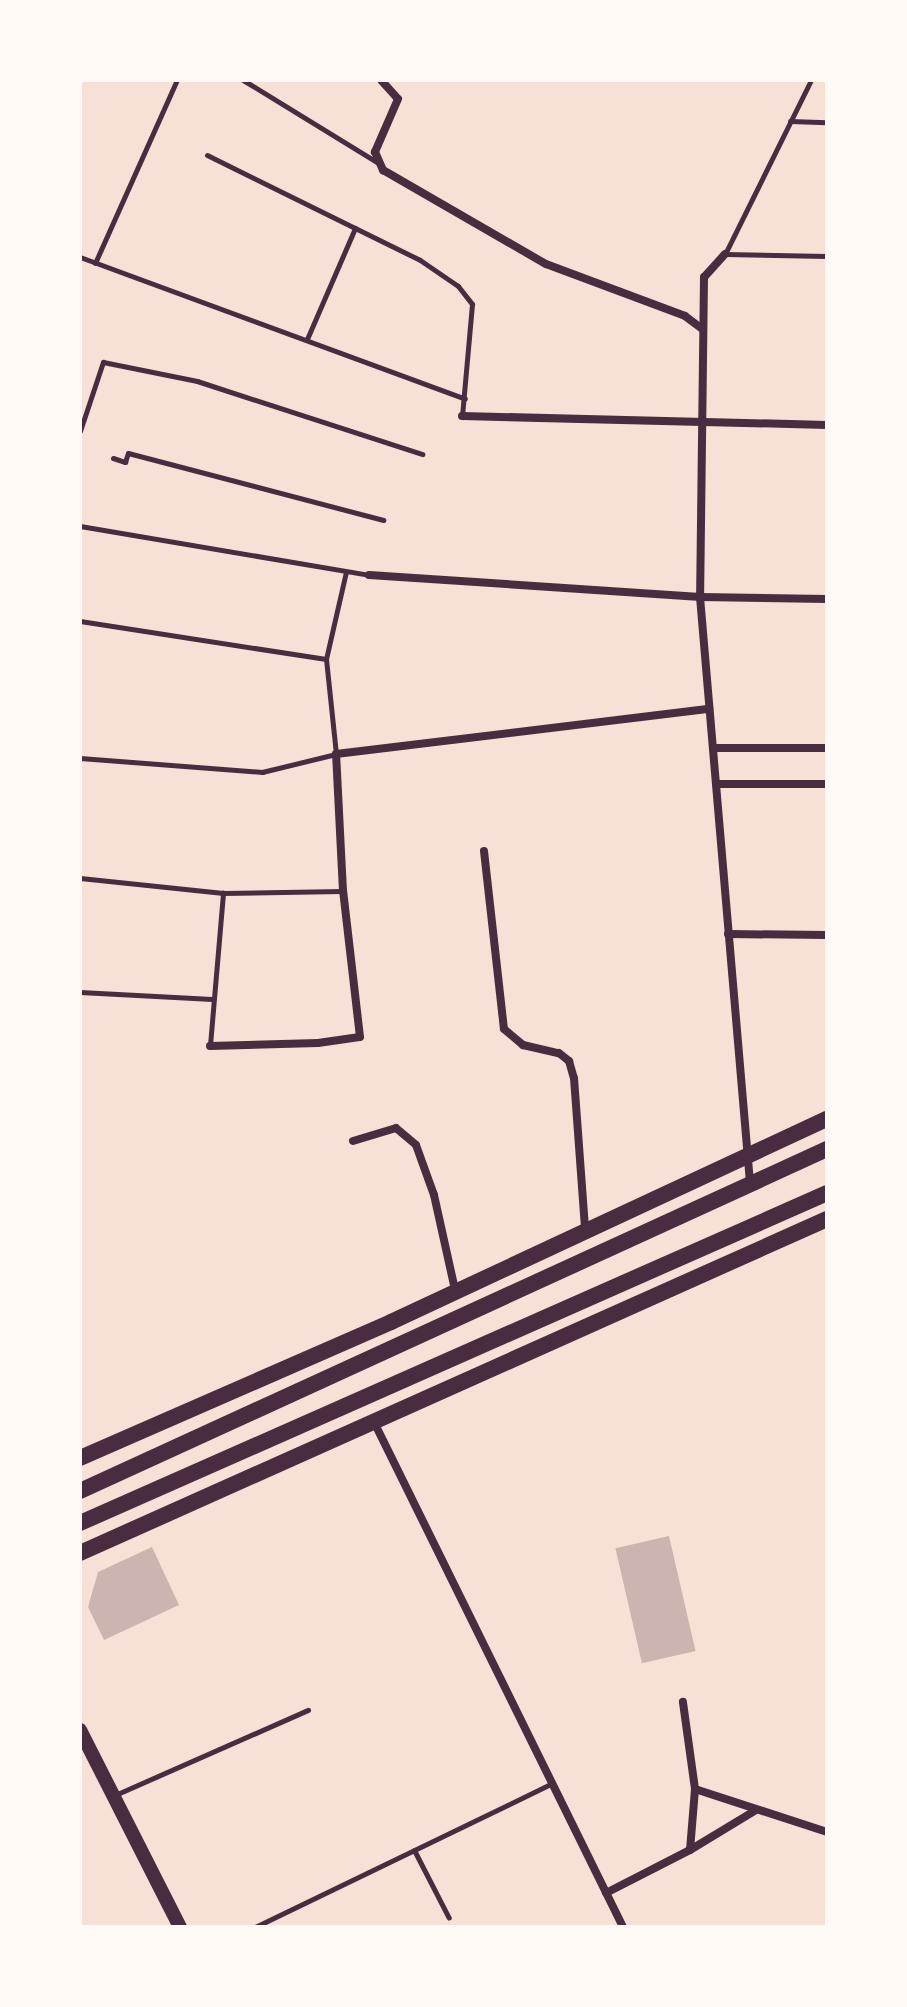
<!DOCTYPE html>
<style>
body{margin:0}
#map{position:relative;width:907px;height:2007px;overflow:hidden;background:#f7e1d7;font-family:"Open Sans",sans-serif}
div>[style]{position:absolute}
.building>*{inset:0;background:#ccb4b1;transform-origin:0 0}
.service>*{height:5px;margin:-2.5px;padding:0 2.5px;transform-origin:2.5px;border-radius:2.5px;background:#4a2c40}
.minor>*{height:8px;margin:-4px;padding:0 4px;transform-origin:4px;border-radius:4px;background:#4a2c40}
.tertiary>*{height:14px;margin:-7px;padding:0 7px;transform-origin:7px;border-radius:7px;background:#4a2c40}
.primary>*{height:16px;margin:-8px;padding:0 8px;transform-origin:8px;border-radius:8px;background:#4a2c40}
span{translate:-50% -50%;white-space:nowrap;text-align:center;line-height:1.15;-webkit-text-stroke:6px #fffaf5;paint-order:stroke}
.frame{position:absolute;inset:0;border:82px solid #fffaf5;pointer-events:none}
</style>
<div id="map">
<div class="building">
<div style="left:669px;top:1536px;width:118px;height:55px;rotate:77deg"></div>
<div style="clip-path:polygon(152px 1547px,179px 1605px,104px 1640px,88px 1607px,98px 1572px)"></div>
</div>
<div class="service">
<div style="left:243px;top:80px;width:157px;rotate:31.5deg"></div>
<div style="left:811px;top:80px;width:194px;rotate:116.3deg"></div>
<div style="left:725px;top:254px;width:102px;rotate:1.1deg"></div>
<div style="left:790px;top:121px;width:37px;rotate:2deg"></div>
<div style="left:207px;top:155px;width:165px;rotate:26.3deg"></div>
<div style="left:80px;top:257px;width:410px;rotate:20.2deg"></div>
<div style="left:95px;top:263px;width:201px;rotate:-65.9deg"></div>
<div style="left:307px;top:339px;width:121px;rotate:-66.6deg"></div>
<div style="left:355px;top:228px;width:72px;rotate:26.2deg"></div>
<div style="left:420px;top:260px;width:46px;rotate:34.4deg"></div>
<div style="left:458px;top:286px;width:23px;rotate:52deg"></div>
<div style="left:472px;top:304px;width:111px;rotate:95.1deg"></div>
<div style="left:80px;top:431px;width:73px;rotate:-71.6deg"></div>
<div style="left:103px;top:362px;width:96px;rotate:11.4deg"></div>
<div style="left:197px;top:381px;width:237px;rotate:18deg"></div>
<div style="left:113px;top:458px;width:13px;rotate:18deg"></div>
<div style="left:125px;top:462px;width:9px;rotate:-72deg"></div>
<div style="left:128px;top:453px;width:264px;rotate:14.7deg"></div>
<div style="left:80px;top:526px;width:293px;rotate:9.6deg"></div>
<div style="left:80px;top:621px;width:249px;rotate:8.8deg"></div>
<div style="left:80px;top:758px;width:183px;rotate:4.4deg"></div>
<div style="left:262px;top:772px;width:76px;rotate:-13.7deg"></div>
<div style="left:336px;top:754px;width:96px;rotate:-96deg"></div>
<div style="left:326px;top:659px;width:89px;rotate:-77.1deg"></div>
<div style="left:80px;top:878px;width:144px;rotate:6deg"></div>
<div style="left:223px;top:893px;width:119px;rotate:-1deg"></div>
<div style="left:80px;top:992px;width:132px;rotate:3deg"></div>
<div style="left:210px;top:1045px;width:153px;rotate:-85.1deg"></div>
<div style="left:115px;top:1795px;width:211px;rotate:-23.8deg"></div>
<div style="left:414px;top:1850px;width:76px;rotate:62.8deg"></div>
<div style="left:255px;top:1927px;width:326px;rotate:-25.8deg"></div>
</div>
<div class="minor">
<div style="left:381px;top:80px;width:25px;rotate:48deg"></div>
<div style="left:398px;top:99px;width:58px;rotate:113.5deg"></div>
<div style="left:375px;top:152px;width:20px;rotate:66deg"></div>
<div style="left:383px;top:170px;width:188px;rotate:30deg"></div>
<div style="left:546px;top:264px;width:148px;rotate:20.5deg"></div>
<div style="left:685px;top:316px;width:21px;rotate:37deg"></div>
<div style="left:725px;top:254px;width:31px;rotate:132deg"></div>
<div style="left:704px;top:277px;width:320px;rotate:90.7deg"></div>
<div style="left:700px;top:597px;width:588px;rotate:85.12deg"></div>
<div style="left:462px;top:416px;width:365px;rotate:1.4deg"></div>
<div style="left:369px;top:575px;width:332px;rotate:3.8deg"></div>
<div style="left:700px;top:597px;width:127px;rotate:0.9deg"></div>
<div style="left:713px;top:748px;width:114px"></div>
<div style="left:716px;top:784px;width:111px"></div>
<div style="left:484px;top:851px;width:179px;rotate:83.6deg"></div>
<div style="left:504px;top:1029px;width:25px;rotate:40deg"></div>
<div style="left:523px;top:1045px;width:37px;rotate:13deg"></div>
<div style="left:559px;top:1053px;width:13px;rotate:39deg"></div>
<div style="left:569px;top:1061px;width:18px;rotate:74deg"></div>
<div style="left:574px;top:1078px;width:150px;rotate:85.8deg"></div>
<div style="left:728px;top:934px;width:99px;rotate:0.6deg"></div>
<div style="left:210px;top:1046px;width:108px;rotate:-1.6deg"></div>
<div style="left:318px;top:1043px;width:42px;rotate:-8.1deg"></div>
<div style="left:360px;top:1037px;width:147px;rotate:-96.6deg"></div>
<div style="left:343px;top:891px;width:137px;rotate:-92.9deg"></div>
<div style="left:336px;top:754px;width:376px;rotate:-6.9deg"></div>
<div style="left:353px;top:1141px;width:45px;rotate:-16.8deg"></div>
<div style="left:396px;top:1128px;width:26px;rotate:40deg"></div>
<div style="left:416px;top:1145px;width:53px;rotate:70.2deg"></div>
<div style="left:434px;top:1195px;width:97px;rotate:77.5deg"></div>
<div style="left:374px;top:1422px;width:563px;rotate:63.75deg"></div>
<div style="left:695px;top:1789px;width:139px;rotate:18deg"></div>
<div style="left:690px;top:1850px;width:77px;rotate:-31.2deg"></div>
<div style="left:606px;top:1893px;width:94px;rotate:-27.1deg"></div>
<div style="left:690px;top:1850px;width:61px;rotate:-85.3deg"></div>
<div style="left:695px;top:1789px;width:88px;rotate:-97.9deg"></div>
</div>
<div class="tertiary">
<div style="left:80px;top:1730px;width:221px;rotate:63.1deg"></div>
</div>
<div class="primary">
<div style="left:80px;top:1458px;width:339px;rotate:-23.6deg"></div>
<div style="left:391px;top:1322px;width:481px;rotate:-25deg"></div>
<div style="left:80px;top:1491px;width:822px;rotate:-24.6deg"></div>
<div style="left:80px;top:1523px;width:817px;rotate:-23.83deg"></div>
<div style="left:80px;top:1553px;width:818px;rotate:-24.09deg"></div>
</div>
<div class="frame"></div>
</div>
